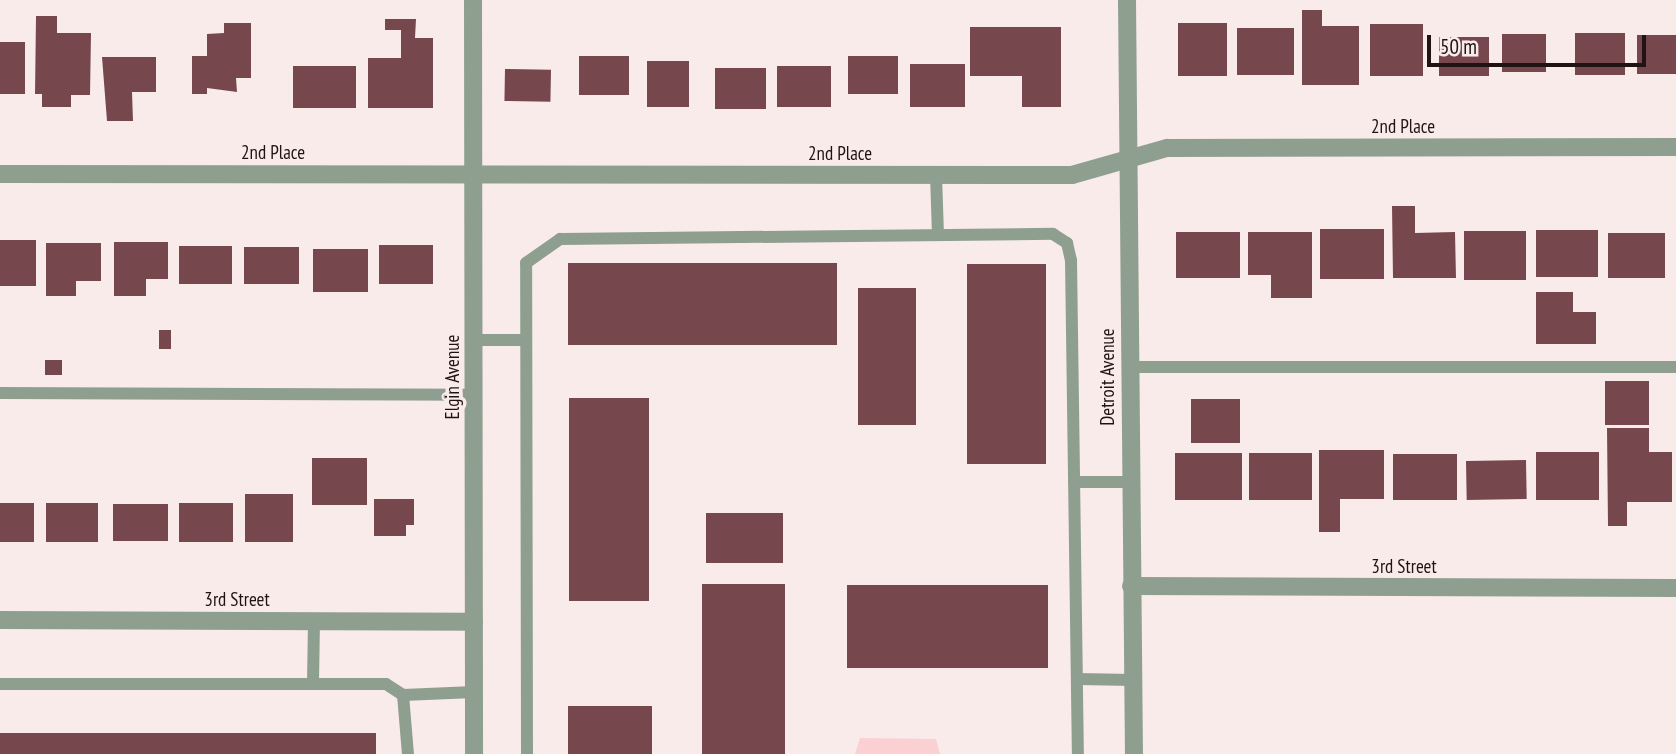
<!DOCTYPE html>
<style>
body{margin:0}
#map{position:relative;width:1676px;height:754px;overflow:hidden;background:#faebeb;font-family:"PT Sans Narrow",sans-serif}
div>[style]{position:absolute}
.green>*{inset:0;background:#fad0d3}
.building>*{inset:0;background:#76474c;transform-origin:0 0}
.service>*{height:12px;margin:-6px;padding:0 6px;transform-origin:6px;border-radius:6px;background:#8e9f90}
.minor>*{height:18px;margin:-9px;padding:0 9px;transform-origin:9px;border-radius:9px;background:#8e9f90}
.tertiary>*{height:18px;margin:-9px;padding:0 9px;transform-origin:9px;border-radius:9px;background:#8e9f90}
span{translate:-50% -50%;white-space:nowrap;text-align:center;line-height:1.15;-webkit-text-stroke:7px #faebeb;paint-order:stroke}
.street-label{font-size:19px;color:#1f1314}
.scale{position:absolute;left:1427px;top:35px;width:219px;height:32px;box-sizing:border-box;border:4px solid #1f1314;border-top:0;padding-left:9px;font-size:21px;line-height:24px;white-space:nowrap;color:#1f1314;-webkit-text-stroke:5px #faebeb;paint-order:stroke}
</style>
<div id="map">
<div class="green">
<div style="clip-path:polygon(860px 738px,936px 739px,940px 754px,855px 754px)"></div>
</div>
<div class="building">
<div style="clip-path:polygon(1302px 10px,1322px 10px,1322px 26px,1359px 26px,1359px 85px,1302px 85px)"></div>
<div style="clip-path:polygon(36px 16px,57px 16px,57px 33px,91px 33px,90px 95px,71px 95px,71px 107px,42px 107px,42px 94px,35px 94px)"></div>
<div style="clip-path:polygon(385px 19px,416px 19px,415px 38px,433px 38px,433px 108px,368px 108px,368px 58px,401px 58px,401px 30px,385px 30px)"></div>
<div style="clip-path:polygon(224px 23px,251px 23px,251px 78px,236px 78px,237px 92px,207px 88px,207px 94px,192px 94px,192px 56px,207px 56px,207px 34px,224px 33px)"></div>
<div style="left:1178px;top:23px;width:49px;height:53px"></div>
<div style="left:1370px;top:24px;width:53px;height:52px"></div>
<div style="clip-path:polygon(970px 27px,1061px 27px,1061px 107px,1022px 107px,1022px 76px,970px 76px)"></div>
<div style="left:1237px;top:28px;width:57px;height:47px"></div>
<div style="left:1575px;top:33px;width:50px;height:42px"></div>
<div style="left:1546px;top:34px;width:38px;height:44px;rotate:90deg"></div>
<div style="left:1637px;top:35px;width:39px;height:39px"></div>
<div style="left:1439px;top:37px;width:50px;height:39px"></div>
<div style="left:0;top:42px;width:25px;height:52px"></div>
<div style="left:579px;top:56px;width:50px;height:39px"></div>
<div style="left:848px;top:56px;width:50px;height:38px"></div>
<div style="clip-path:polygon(102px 57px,156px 57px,156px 92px,132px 92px,133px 121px,107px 121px)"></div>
<div style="left:647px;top:61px;width:42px;height:46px"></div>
<div style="left:910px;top:64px;width:55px;height:43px"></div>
<div style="left:293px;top:66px;width:63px;height:42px"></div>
<div style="left:777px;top:66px;width:54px;height:41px"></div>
<div style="left:715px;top:68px;width:51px;height:41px"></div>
<div style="left:505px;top:69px;width:46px;height:32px;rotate:1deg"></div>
<div style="clip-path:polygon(1392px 206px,1415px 206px,1415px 233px,1455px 232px,1456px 278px,1393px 278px)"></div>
<div style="left:1320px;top:229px;width:64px;height:50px"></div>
<div style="left:1536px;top:230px;width:62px;height:47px"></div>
<div style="left:1464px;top:231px;width:62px;height:49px"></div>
<div style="left:1176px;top:232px;width:64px;height:46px"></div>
<div style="clip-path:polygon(1248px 232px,1312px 232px,1312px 298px,1271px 298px,1271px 275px,1248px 275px)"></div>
<div style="left:1608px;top:233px;width:57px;height:45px"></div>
<div style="left:0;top:240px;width:36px;height:46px"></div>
<div style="clip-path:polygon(114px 242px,168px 242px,168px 279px,146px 279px,146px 296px,114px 296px)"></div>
<div style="clip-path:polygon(46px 243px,101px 243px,101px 281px,76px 281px,76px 296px,46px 296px)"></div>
<div style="left:379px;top:245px;width:54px;height:39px"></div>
<div style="left:179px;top:246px;width:53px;height:38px"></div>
<div style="left:244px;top:247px;width:55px;height:37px"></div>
<div style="left:313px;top:249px;width:55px;height:43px"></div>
<div style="left:568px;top:263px;width:269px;height:82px"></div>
<div style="left:967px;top:264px;width:79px;height:200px"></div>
<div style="left:858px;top:288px;width:58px;height:137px"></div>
<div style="clip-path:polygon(1536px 292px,1573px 292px,1573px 312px,1596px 312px,1596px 344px,1536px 344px)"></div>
<div style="left:159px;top:330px;width:12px;height:19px"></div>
<div style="left:45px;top:360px;width:17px;height:15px"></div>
<div style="left:1605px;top:381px;width:44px;height:44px"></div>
<div style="left:569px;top:398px;width:80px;height:203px"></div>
<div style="left:1191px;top:399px;width:49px;height:44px"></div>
<div style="clip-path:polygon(1607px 428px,1649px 428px,1649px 452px,1672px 452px,1672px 502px,1627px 502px,1627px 526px,1608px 526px)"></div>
<div style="clip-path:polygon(1319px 450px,1384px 450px,1384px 499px,1340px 499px,1340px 532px,1319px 532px)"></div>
<div style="left:1536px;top:452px;width:63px;height:48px"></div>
<div style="left:1175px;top:453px;width:67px;height:47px"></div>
<div style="left:1249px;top:453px;width:63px;height:47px"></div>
<div style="left:1393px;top:454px;width:64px;height:46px"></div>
<div style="left:312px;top:458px;width:55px;height:47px"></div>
<div style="left:1526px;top:460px;width:39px;height:60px;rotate:89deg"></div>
<div style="left:245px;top:494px;width:48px;height:48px"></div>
<div style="clip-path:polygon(374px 499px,414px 499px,414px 525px,406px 525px,406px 536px,374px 536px)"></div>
<div style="left:0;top:503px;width:34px;height:39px"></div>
<div style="left:46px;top:503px;width:52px;height:39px"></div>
<div style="left:179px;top:503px;width:54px;height:39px"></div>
<div style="left:113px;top:504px;width:55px;height:37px"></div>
<div style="left:706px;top:513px;width:77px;height:50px"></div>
<div style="left:702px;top:584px;width:83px;height:170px"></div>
<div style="left:847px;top:585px;width:201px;height:83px"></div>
<div style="left:568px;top:706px;width:84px;height:48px"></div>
<div style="left:0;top:733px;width:376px;height:21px"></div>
</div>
<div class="service">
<div style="left:936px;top:175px;width:60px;rotate:88.1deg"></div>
<div style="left:474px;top:340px;width:52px"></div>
<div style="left:1129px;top:367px;width:547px"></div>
<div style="left:0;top:393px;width:474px;rotate:0.2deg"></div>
<div style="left:1074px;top:482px;width:56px"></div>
<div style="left:1077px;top:679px;width:56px;rotate:1deg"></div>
<div style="left:0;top:684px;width:386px"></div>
<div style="left:386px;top:684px;width:20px;rotate:33deg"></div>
<div style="left:403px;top:695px;width:59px;rotate:85.2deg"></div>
<div style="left:313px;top:684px;width:62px;rotate:-89.1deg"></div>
<div style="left:403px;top:695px;width:71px;rotate:-2.4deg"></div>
<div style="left:527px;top:754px;width:491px;rotate:-90.1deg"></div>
<div style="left:526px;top:263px;width:42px;rotate:-35.2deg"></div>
<div style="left:560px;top:239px;width:493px;rotate:-0.6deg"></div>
<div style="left:1053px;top:234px;width:17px;rotate:33deg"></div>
<div style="left:1067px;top:243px;width:17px;rotate:77deg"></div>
<div style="left:1071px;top:260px;width:494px;rotate:89.2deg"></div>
</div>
<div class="minor">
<div style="left:473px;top:0;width:754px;rotate:89.92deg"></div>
<div style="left:0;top:174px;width:1072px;rotate:0.05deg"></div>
<div style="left:1072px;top:175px;width:99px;rotate:-15.9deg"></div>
<div style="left:1167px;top:148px;width:509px;rotate:-0.11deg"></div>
<div style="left:1131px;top:586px;width:545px;rotate:0.21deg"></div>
<div style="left:0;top:620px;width:474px;rotate:0.2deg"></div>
</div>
<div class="tertiary">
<div style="left:1127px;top:0;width:754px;rotate:89.47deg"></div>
</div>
<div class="street-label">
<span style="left:1403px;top:127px">2nd Place</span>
<span style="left:273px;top:153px">2nd Place</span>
<span style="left:840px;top:154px">2nd Place</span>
<span style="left:453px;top:377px;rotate:-90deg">Elgin Avenue</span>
<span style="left:1108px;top:377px;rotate:-90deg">Detroit Avenue</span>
<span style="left:1404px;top:567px">3rd Street</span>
<span style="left:237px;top:600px">3rd Street</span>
</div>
<div class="scale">50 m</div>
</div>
